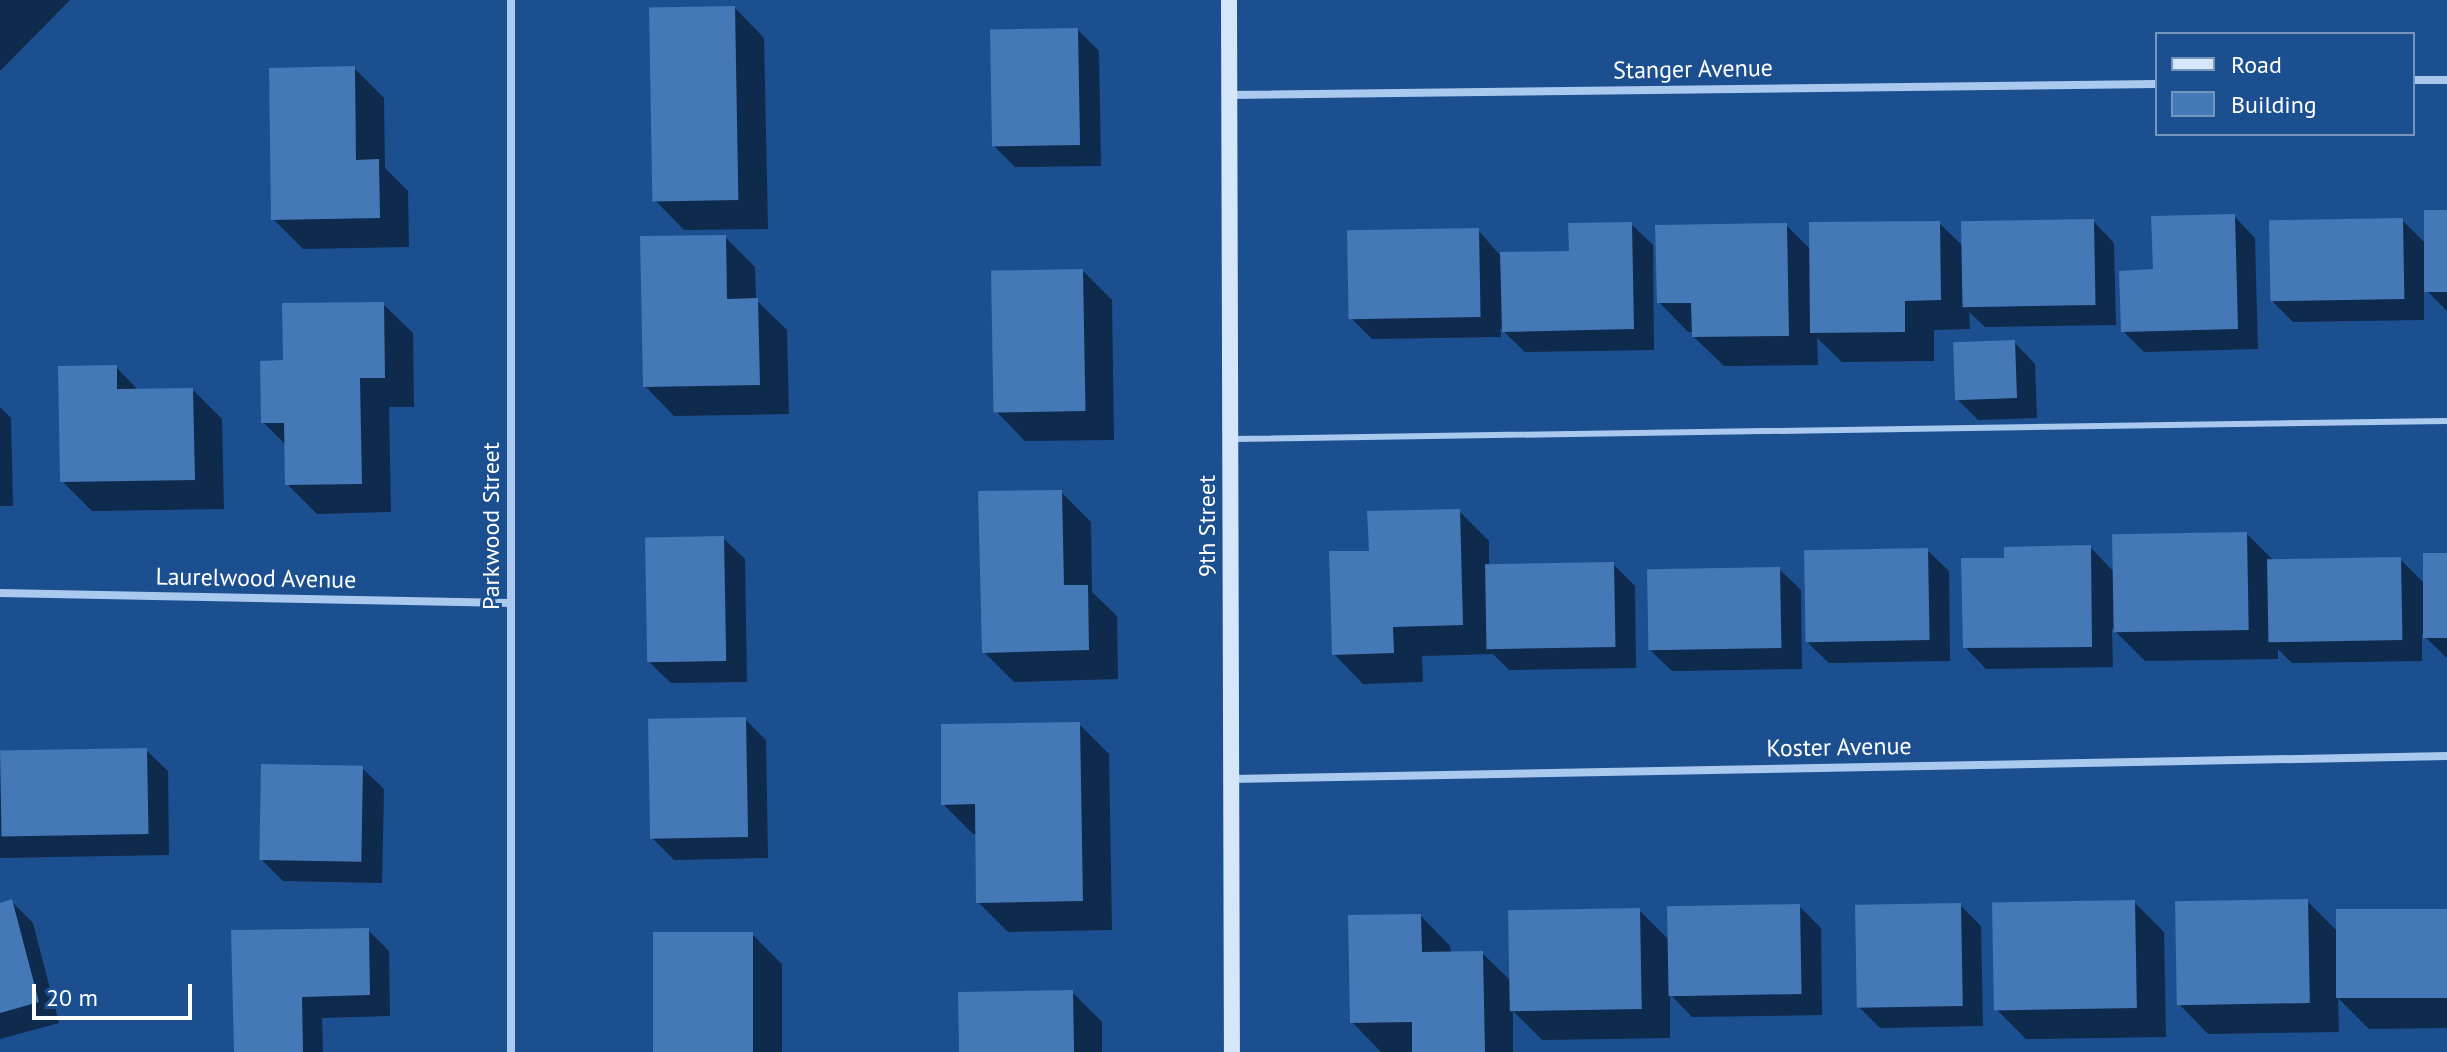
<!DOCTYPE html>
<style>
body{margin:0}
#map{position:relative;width:2447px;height:1052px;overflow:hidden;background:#1b4f8f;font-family:"PT Sans",sans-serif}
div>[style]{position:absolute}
.shadow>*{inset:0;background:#0007}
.building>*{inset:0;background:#4478b7;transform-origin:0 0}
.lane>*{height:6px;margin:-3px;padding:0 3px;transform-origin:3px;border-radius:3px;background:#a9c9ee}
.street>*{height:8px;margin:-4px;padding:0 4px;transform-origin:4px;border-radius:4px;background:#a9c9ee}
.secondary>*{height:16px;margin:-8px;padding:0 8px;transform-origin:8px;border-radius:8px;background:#d6e6fa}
span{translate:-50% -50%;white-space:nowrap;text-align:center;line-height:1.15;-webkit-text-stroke:6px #1b4f8f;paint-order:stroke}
.street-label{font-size:24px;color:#fff}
.legend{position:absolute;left:2155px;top:32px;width:260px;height:104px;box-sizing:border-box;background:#1b4f8f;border:2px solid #7695bc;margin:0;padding:10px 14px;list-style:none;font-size:24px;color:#fff}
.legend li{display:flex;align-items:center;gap:16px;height:40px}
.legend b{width:40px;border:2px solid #7695bc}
.scale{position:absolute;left:32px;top:984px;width:160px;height:36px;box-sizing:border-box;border:4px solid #fff;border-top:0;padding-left:10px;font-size:24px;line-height:28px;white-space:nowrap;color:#fff;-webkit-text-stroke:6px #1b4f8f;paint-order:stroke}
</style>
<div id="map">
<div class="shadow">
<div style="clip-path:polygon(0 0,70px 0,0 71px)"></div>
<div style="clip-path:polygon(735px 8px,764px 38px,768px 229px,684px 230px,655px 200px)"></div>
<div style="clip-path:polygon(1078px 30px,1099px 51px,1101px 166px,1015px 167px,994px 146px)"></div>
<div style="clip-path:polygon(354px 68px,384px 98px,385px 168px,408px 191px,409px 247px,303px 249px,273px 219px)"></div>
<div style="clip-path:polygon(2447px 212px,2447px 311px,2424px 288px,2424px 320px,2293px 322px,2272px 301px,2402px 220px,2426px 244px)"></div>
<div style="clip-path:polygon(2234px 216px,2255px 238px,2258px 349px,2144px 352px,2123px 331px,2155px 271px)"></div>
<div style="clip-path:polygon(2093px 221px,2114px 243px,2116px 325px,1985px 327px,1969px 312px,1970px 329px,1934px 330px,1934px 361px,1842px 362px,1817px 338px,1818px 365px,1724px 366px,1694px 337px,1694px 332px,1688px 332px,1659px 302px,1786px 225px,1811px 250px,1939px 223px,1963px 246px)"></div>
<div style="clip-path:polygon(1631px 224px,1653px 245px,1654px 350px,1525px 352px,1500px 328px,1501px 337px,1372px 339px,1351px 318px,1478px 230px,1499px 254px,1571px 253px)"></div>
<div style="clip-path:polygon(725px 237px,755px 267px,756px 300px,787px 330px,789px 414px,674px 416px,645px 386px)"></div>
<div style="clip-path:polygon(1083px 271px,1112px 300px,1114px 440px,1025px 441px,996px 411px)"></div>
<div style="clip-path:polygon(383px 304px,413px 333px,414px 407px,389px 407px,391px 512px,317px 514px,287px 484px,286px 445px,263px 422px,285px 362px)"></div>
<div style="clip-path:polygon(2014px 342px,2035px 364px,2037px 418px,1978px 420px,1957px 399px)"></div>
<div style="clip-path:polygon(116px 367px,139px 391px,193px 390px,222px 419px,224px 509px,92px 511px,62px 481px)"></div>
<div style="clip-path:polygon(0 407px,11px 418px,13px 506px,0 506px)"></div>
<div style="clip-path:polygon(1061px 492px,1091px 522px,1092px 592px,1117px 616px,1118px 679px,1014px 682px,984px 652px)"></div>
<div style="clip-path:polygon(1459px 511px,1489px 541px,1489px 567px,1613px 564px,1635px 586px,1636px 668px,1509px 670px,1493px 654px,1422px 656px,1423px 682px,1363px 684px,1334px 654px,1371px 553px)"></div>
<div style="clip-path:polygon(2247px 534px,2274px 561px,2400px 559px,2425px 584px,2447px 555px,2447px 658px,2422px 634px,2422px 661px,2292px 663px,2278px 649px,2278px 659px,2145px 661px,2112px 628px,2113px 667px,1986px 669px,1965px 647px,2006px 560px,2090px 547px,2114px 572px)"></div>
<div style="clip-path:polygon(723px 538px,745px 559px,747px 682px,671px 683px,649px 662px)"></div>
<div style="clip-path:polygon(1927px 550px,1949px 571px,1950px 661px,1829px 663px,1807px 642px)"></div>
<div style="clip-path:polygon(1779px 569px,1801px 590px,1802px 669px,1672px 671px,1650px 650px)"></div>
<div style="clip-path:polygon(745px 719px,766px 740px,768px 858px,674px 860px,652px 838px)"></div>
<div style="clip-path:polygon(1079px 724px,1109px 754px,1112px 930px,1008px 932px,978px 902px,977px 834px,973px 834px,943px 804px)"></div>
<div style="clip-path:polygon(146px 750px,168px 771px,169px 855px,0 858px,0 752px)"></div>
<div style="clip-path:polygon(362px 768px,384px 789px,382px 883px,283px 881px,261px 859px)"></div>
<div style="clip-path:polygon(2307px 901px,2338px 932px,2447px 911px,2447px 1028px,2369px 1029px,2338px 998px,2339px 1032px,2208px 1034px,2179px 1004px)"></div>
<div style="clip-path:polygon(12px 902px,33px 923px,59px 1023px,0 1039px,0 905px)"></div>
<div style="clip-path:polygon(2134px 902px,2164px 932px,2166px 1037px,2026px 1039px,1996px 1009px)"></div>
<div style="clip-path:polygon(1960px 905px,1981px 926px,1983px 1026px,1880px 1028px,1859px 1007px)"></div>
<div style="clip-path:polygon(1799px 906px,1821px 928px,1822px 1015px,1692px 1017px,1670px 994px,1670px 1038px,1542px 1040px,1513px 1011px,1513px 1052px,1381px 1052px,1352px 1022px,1421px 916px,1450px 946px,1451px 954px,1482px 953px,1512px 982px,1639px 910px,1670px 941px)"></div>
<div style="clip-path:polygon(368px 930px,389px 951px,390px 1016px,322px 1018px,323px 1052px,236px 1052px)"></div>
<div style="clip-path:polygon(752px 934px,782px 964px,782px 1052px,656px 1052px)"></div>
<div style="clip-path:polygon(1072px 992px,1102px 1022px,1102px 1052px,962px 1052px)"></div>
</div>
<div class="building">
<div style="left:735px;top:6px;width:194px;height:86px;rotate:89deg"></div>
<div style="left:1078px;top:28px;width:117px;height:88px;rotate:89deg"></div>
<div style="clip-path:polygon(355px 66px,356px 160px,379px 159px,380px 218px,271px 220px,269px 68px)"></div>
<div style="left:2424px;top:210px;width:23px;height:82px"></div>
<div style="clip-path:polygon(2235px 214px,2238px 329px,2121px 332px,2119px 271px,2153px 269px,2151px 216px)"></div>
<div style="left:2403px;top:218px;width:81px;height:134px;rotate:89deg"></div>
<div style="left:2094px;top:219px;width:86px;height:133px;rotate:89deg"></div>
<div style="clip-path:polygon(1940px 221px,1941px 300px,1905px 301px,1905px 332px,1810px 333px,1809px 222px)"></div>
<div style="clip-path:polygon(1632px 222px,1634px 329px,1502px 332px,1500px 252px,1569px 251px,1568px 223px)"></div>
<div style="clip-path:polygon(1787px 223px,1789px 336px,1692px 337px,1691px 303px,1657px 303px,1655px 225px)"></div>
<div style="left:1479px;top:228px;width:89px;height:132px;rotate:89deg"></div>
<div style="clip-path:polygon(726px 235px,727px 299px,758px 298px,760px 385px,643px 387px,640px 236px)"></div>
<div style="left:1083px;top:269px;width:142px;height:92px;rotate:89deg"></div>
<div style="clip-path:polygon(384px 302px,385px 378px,360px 378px,362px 484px,285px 485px,284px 423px,261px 423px,260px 361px,283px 360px,282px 303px)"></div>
<div style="left:2015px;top:340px;width:58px;height:62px;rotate:88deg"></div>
<div style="clip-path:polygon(117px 365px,117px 389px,193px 388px,195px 480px,60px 482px,58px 366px)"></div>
<div style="clip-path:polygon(1062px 490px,1064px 585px,1088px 585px,1089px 650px,982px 653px,978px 491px)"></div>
<div style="clip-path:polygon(1460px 509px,1463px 625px,1393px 627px,1394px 653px,1332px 655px,1329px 551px,1369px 551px,1367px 511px)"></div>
<div style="left:2247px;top:532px;width:98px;height:135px;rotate:89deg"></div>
<div style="left:724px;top:536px;width:125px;height:79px;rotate:89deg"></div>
<div style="clip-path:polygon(2091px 545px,2092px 647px,1963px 648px,1961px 558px,2004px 558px,2004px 547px)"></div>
<div style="left:1928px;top:548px;width:92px;height:124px;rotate:89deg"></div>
<div style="left:2423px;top:553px;width:24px;height:85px"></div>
<div style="left:2401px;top:557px;width:83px;height:134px;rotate:89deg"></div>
<div style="left:1614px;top:562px;width:85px;height:129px;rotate:89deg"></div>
<div style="left:1780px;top:567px;width:81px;height:133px;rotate:89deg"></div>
<div style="left:746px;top:717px;width:120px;height:98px;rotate:89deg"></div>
<div style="clip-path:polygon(1080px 722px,1083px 901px,976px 903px,975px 804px,941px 805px,941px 724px)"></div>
<div style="left:147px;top:748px;width:86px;height:147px;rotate:89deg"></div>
<div style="left:261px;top:764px;width:102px;height:96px;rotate:1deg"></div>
<div style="clip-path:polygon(12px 899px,39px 1002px,0 1013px,0 903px)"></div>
<div style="left:2308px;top:899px;width:104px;height:133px;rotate:89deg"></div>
<div style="left:2135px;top:900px;width:108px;height:143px;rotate:89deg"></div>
<div style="left:1961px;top:903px;width:103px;height:106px;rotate:89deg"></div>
<div style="left:1800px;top:904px;width:90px;height:133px;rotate:89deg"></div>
<div style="left:1640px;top:908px;width:101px;height:132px;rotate:89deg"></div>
<div style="left:2447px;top:909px;width:89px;height:111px;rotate:90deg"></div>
<div style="clip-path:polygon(1421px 914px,1422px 952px,1483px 951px,1485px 1052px,1412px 1052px,1412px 1022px,1350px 1023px,1348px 915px)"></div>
<div style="clip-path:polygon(369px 928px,370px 995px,302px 997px,303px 1052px,234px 1052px,231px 930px)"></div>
<div style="left:753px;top:932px;width:120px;height:100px;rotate:90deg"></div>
<div style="left:1073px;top:990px;width:62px;height:115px;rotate:89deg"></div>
</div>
<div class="lane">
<div style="left:1231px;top:439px;width:1216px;rotate:-0.85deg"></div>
</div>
<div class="street">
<div style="left:2413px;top:80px;width:34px"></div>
<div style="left:1230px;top:95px;width:927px;rotate:-0.68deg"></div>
<div style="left:0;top:593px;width:511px;rotate:1.12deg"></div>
<div style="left:1232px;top:779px;width:1215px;rotate:-1.08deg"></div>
<div style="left:511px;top:1052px;width:1052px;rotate:-90deg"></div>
</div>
<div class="secondary">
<div style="left:1229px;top:0;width:1052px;rotate:89.84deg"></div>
</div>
<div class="street-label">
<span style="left:1693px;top:69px;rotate:-1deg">Stanger Avenue</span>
<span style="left:491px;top:526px;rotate:-90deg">Parkwood Street</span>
<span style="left:1207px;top:526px;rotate:-90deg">9th Street</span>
<span style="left:256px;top:578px;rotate:1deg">Laurelwood Avenue</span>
<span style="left:1839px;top:747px;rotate:-1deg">Koster Avenue</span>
</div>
<ul class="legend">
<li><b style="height:10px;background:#d6e6fa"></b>Road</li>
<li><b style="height:22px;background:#4478b7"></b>Building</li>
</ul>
<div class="scale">20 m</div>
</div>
